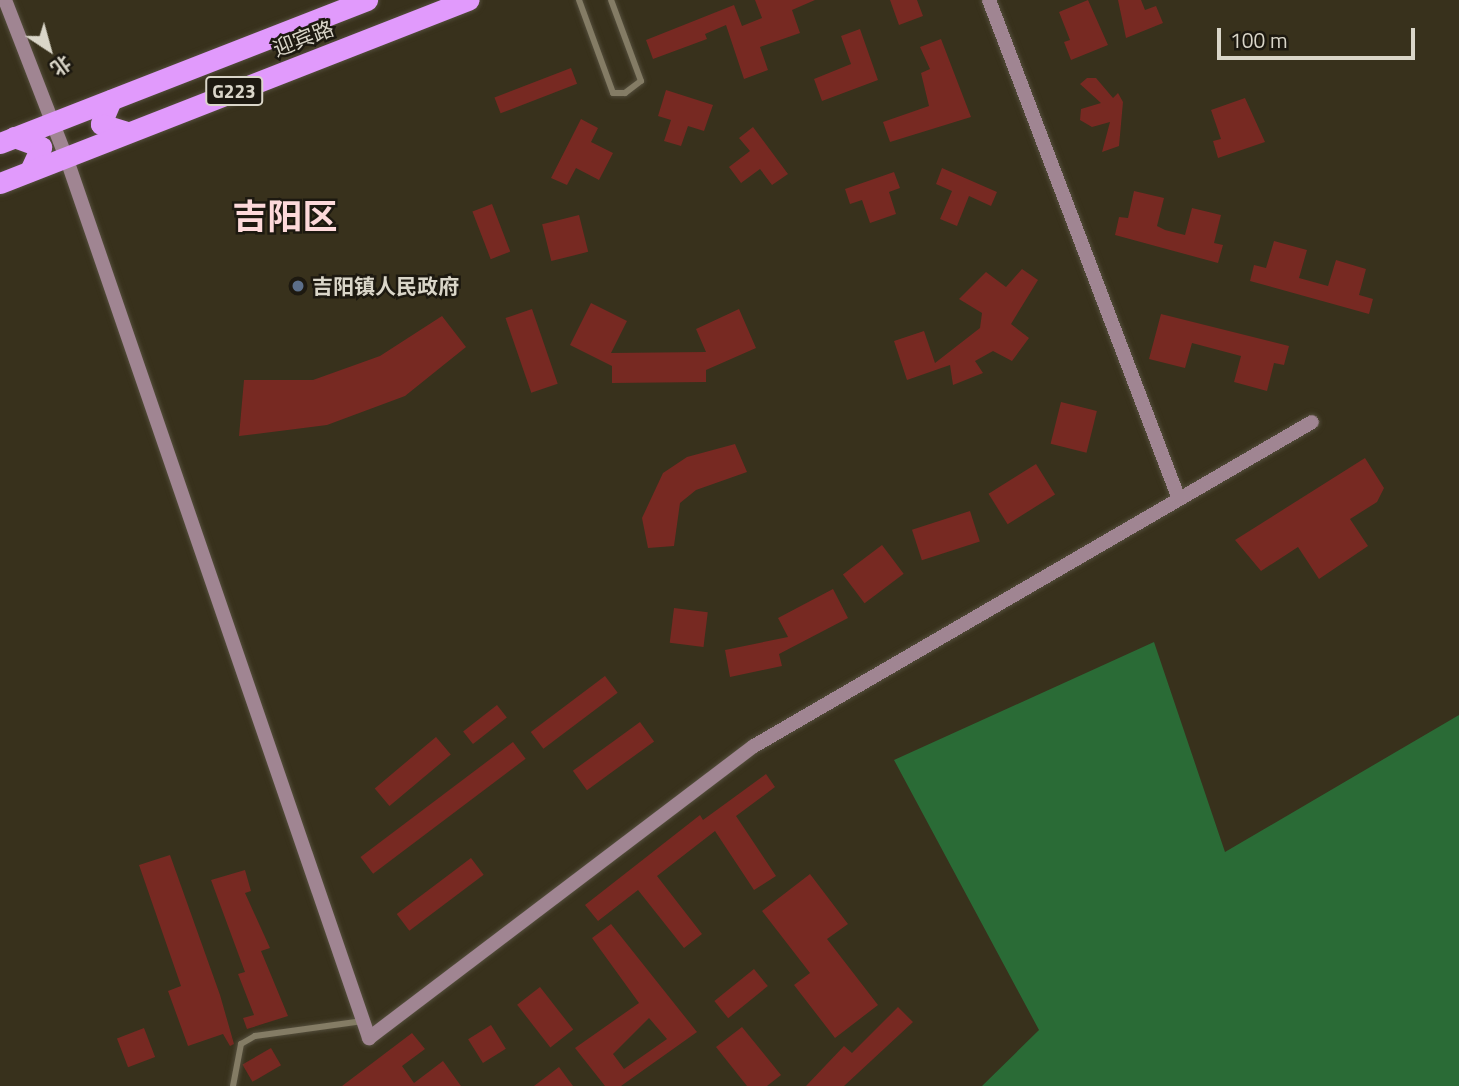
<!DOCTYPE html>
<meta charset="utf-8">
<style>
body{margin:0}
#map{position:relative;width:1459px;height:1086px;overflow:hidden;background:#38311c;font-family:"Titillium Web","Noto Sans SC",sans-serif}
div>[style]{position:absolute}
.green>*{inset:0;background:#2a6b36}
.building>*{inset:0;background:#772922;transform-origin:0 0}
.roads{filter:drop-shadow(0 0 2px #544e3c) drop-shadow(0 0 2px #544e3c)}
.lane>*{height:6px;margin:-3px;padding:0 3px;transform-origin:3px;border-radius:3px;background:#847c65}
.secondary>*{height:14px;margin:-7px;padding:0 7px;transform-origin:7px;border-radius:7px;background:#a08592}
.highway>*{height:21px;margin:-10.5px;padding:0 10.5px;transform-origin:10.5px;border-radius:10.5px;background:#e19afc}
.dots>*{width:19px;height:19px;translate:-50% -50%;box-sizing:border-box;border:4px solid #1d1910;border-radius:50%}
span{translate:-50% -50%;white-space:nowrap;text-align:center;line-height:1.15;-webkit-text-stroke:5px #1d1910;paint-order:stroke}
.shield-label span{padding:2px 5px;background:#1d1910;border:2px solid;border-radius:5px;-webkit-text-stroke-width:0}
.shield-label{font-size:19px;color:#dad6c9;font-weight:700}
.street-label{font-size:21px;color:#dad6c9}
.poi-label{font-size:21px;color:#dad6c9;font-weight:700}
.left{translate:0 -50%;text-align:left}
.town-label{font-size:35px;color:#fdd9da;font-weight:700}
.north{position:absolute;left:14px;top:14px;width:70px;height:70px;-webkit-text-stroke:5px #1d1910;paint-order:stroke;rotate:144deg;font-size:19px;font-weight:700;line-height:28px;text-align:center;color:#dad6c9}
.north::after{content:'';display:block;margin:auto;width:24px;height:32px;background:#dad6c9;clip-path:polygon(50% 0,100% 100%,50% 72%,0 100%)}
.scale{position:absolute;left:1217px;top:28px;width:198px;height:32px;box-sizing:border-box;border:4px solid #dad6c9;border-top:0;padding-left:9px;font-size:21px;line-height:24px;white-space:nowrap;color:#dad6c9;-webkit-text-stroke:5px #1d1910;paint-order:stroke}
</style>
<div id="map">
<div class="green">
<div style="clip-path:polygon(1154px 642px,1225px 852px,1459px 715px,1459px 1086px,982px 1086px,1039px 1030px,894px 760px)"></div>
</div>
<div class="building">
<div style="clip-path:polygon(755px 0,815px 0,792px 10px,800px 33px,760px 47px,768px 70px,744px 79px,726px 25px,705px 34px,707px 39px,653px 59px,646px 40px,734px 5px,742px 26px,762px 18px)"></div>
<div style="clip-path:polygon(890px 0,917px 0,923px 16px,899px 25px)"></div>
<div style="clip-path:polygon(1088px 0,1108px 45px,1071px 60px,1064px 42px,1070px 40px,1059px 12px)"></div>
<div style="clip-path:polygon(1118px 0,1141px 0,1145px 10px,1156px 6px,1163px 23px,1126px 38px)"></div>
<div style="clip-path:polygon(860px 29px,878px 80px,822px 101px,814px 79px,851px 64px,841px 36px)"></div>
<div style="clip-path:polygon(941px 39px,971px 117px,890px 142px,883px 122px,929px 106px,921px 73px,930px 69px,920px 47px)"></div>
<div style="left:571px;top:68px;width:17px;height:82px;rotate:69deg"></div>
<div style="clip-path:polygon(1087px 78px,1096px 78px,1113px 98px,1118px 93px,1123px 102px,1119px 146px,1102px 152px,1110px 122px,1092px 127px,1080px 120px,1081px 109px,1101px 103px,1080px 84px)"></div>
<div style="clip-path:polygon(666px 90px,713px 105px,704px 131px,688px 126px,681px 146px,664px 141px,671px 120px,658px 116px)"></div>
<div style="clip-path:polygon(1245px 98px,1265px 142px,1218px 158px,1213px 141px,1221px 139px,1211px 110px)"></div>
<div style="clip-path:polygon(581px 119px,598px 128px,591px 142px,613px 153px,599px 180px,576px 168px,567px 185px,551px 178px)"></div>
<div style="clip-path:polygon(753px 127px,788px 174px,772px 185px,760px 169px,741px 183px,729px 167px,750px 151px,739px 138px)"></div>
<div style="clip-path:polygon(942px 168px,997px 192px,991px 206px,969px 196px,957px 226px,940px 219px,952px 191px,936px 184px)"></div>
<div style="clip-path:polygon(894px 172px,900px 188px,889px 192px,896px 214px,870px 223px,862px 200px,850px 204px,845px 189px)"></div>
<div style="clip-path:polygon(1134px 191px,1164px 198px,1157px 226px,1165px 230px,1185px 235px,1192px 208px,1221px 215px,1214px 243px,1223px 245px,1218px 263px,1115px 235px,1119px 217px,1128px 218px)"></div>
<div style="left:492px;top:204px;width:51px;height:21px;rotate:69deg"></div>
<div style="left:579px;top:215px;width:38px;height:38px;rotate:76deg"></div>
<div style="clip-path:polygon(1274px 241px,1307px 250px,1299px 278px,1328px 286px,1336px 260px,1366px 269px,1359px 295px,1373px 299px,1369px 314px,1250px 281px,1254px 265px,1266px 268px)"></div>
<div style="clip-path:polygon(1022px 269px,1038px 280px,1011px 324px,1029px 338px,1012px 361px,993px 351px,975px 361px,983px 373px,953px 385px,950px 365px,907px 380px,894px 341px,924px 331px,935px 363px,980px 328px,982px 313px,959px 299px,986px 272px,1006px 287px)"></div>
<div style="clip-path:polygon(591px 303px,627px 321px,611px 353px,706px 352px,696px 329px,739px 309px,756px 348px,706px 370px,706px 382px,612px 383px,612px 366px,570px 345px)"></div>
<div style="left:532px;top:309px;width:79px;height:28px;rotate:71deg"></div>
<div style="clip-path:polygon(1161px 314px,1289px 346px,1284px 365px,1274px 363px,1267px 391px,1234px 382px,1241px 356px,1192px 343px,1185px 368px,1149px 359px)"></div>
<div style="clip-path:polygon(442px 316px,466px 347px,405px 396px,327px 425px,239px 436px,244px 380px,313px 380px,380px 356px)"></div>
<div style="left:1061px;top:402px;width:37px;height:43px;rotate:14deg"></div>
<div style="clip-path:polygon(735px 444px,747px 472px,696px 490px,680px 503px,674px 546px,648px 548px,642px 518px,663px 473px,687px 457px)"></div>
<div style="clip-path:polygon(1365px 458px,1384px 488px,1377px 502px,1350px 519px,1368px 546px,1319px 579px,1298px 547px,1261px 571px,1235px 540px)"></div>
<div style="left:1036px;top:464px;width:36px;height:56px;rotate:58deg"></div>
<div style="left:970px;top:511px;width:32px;height:61px;rotate:72deg"></div>
<div style="left:882px;top:545px;width:36px;height:49px;rotate:53deg"></div>
<div style="clip-path:polygon(833px 589px,848px 618px,779px 654px,782px 666px,730px 677px,725px 650px,788px 637px,778px 618px)"></div>
<div style="left:674px;top:608px;width:34px;height:35px;rotate:7deg"></div>
<div style="left:605px;top:676px;width:21px;height:93px;rotate:53deg"></div>
<div style="left:497px;top:705px;width:16px;height:43px;rotate:52deg"></div>
<div style="left:640px;top:722px;width:24px;height:83px;rotate:54deg"></div>
<div style="left:436px;top:737px;width:23px;height:80px;rotate:50deg"></div>
<div style="left:513px;top:742px;width:21px;height:191px;rotate:53deg"></div>
<div style="clip-path:polygon(766px 774px,775px 787px,736px 816px,776px 876px,754px 890px,715px 831px,657px 876px,702px 934px,684px 948px,638px 890px,598px 921px,585px 905px,700px 815px,703px 820px)"></div>
<div style="clip-path:polygon(170px 855px,220px 995px,234px 1044px,230px 1046px,223px 1034px,188px 1046px,168px 991px,181px 986px,139px 865px)"></div>
<div style="left:471px;top:858px;width:21px;height:93px;rotate:53deg"></div>
<div style="clip-path:polygon(245px 870px,251px 891px,245px 893px,270px 948px,261px 951px,288px 1016px,247px 1029px,243px 1018px,254px 1015px,238px 974px,245px 972px,211px 880px)"></div>
<div style="clip-path:polygon(810px 874px,848px 924px,827px 939px,878px 1005px,835px 1038px,794px 985px,810px 973px,762px 911px)"></div>
<div style="clip-path:polygon(evenodd,611px 924px,697px 1032px,621px 1086px,605px 1086px,575px 1048px,639px 1003px,592px 938px,611px 924px,649px 1018px,667px 1039px,624px 1069px,613px 1054px,649px 1018px)"></div>
<div style="left:754px;top:969px;width:22px;height:51px;rotate:51deg"></div>
<div style="left:540px;top:987px;width:54px;height:29px;rotate:52deg"></div>
<div style="clip-path:polygon(898px 1007px,913px 1022px,844px 1086px,806px 1086px,844px 1046px,852px 1053px)"></div>
<div style="left:491px;top:1025px;width:28px;height:27px;rotate:58deg"></div>
<div style="clip-path:polygon(742px 1027px,781px 1075px,767px 1086px,747px 1086px,716px 1047px)"></div>
<div style="left:144px;top:1028px;width:31px;height:29px;rotate:69deg"></div>
<div style="clip-path:polygon(412px 1033px,425px 1049px,402px 1066px,414px 1083px,443px 1061px,461px 1086px,342px 1086px)"></div>
<div style="left:271px;top:1048px;width:20px;height:33px;rotate:60deg"></div>
<div style="clip-path:polygon(559px 1067px,573px 1086px,534px 1086px)"></div>
</div>
<div class="roads">
<div class="lane">
<div style="left:579px;top:0;width:99px;rotate:69.9deg"></div>
<div style="left:613px;top:93px;width:12px"></div>
<div style="left:625px;top:93px;width:20px;rotate:-37deg"></div>
<div style="left:641px;top:81px;width:86px;rotate:-110.3deg"></div>
<div style="left:233px;top:1086px;width:43px;rotate:-79.2deg"></div>
<div style="left:241px;top:1044px;width:16px;rotate:-30deg"></div>
<div style="left:255px;top:1036px;width:109px;rotate:-7.9deg"></div>
</div>
<div class="secondary">
<div style="left:5px;top:0;width:168px;rotate:68.8deg"></div>
<div style="left:66px;top:157px;width:932px;rotate:71.02deg"></div>
<div style="left:369px;top:1038px;width:483px;rotate:-37.2deg"></div>
<div style="left:754px;top:746px;width:645px;rotate:-30.14deg"></div>
<div style="left:989px;top:0;width:534px;rotate:69.16deg"></div>
</div>
<div class="highway">
<div style="left:111px;top:100px;width:26px;rotate:113deg"></div>
<div style="left:101px;top:124px;width:28px;rotate:17deg"></div>
<div style="left:14px;top:137px;width:29px;rotate:20deg"></div>
<div style="left:41px;top:147px;width:26px;rotate:115deg"></div>
<div style="left:0;top:143px;width:394px;rotate:-21.3deg"></div>
<div style="left:0;top:183px;width:503px;rotate:-21.36deg"></div>
</div>
</div>
<div class="dots">
<div style="left:298px;top:286px;background:#5c6f8a"></div>
</div>
<div class="shield-label">
<span style="left:234px;top:91px">G223</span>
</div>
<div class="street-label">
<span style="left:303px;top:38px;rotate:-21deg">迎宾路</span>
</div>
<div class="poi-label">
<span class="left" style="left:312px;top:286px">吉阳镇人民政府</span>
</div>
<div class="town-label">
<span style="left:285px;top:216px">吉阳区</span>
</div>
<div class="north">北</div>
<div class="scale">100 m</div>
</div>
